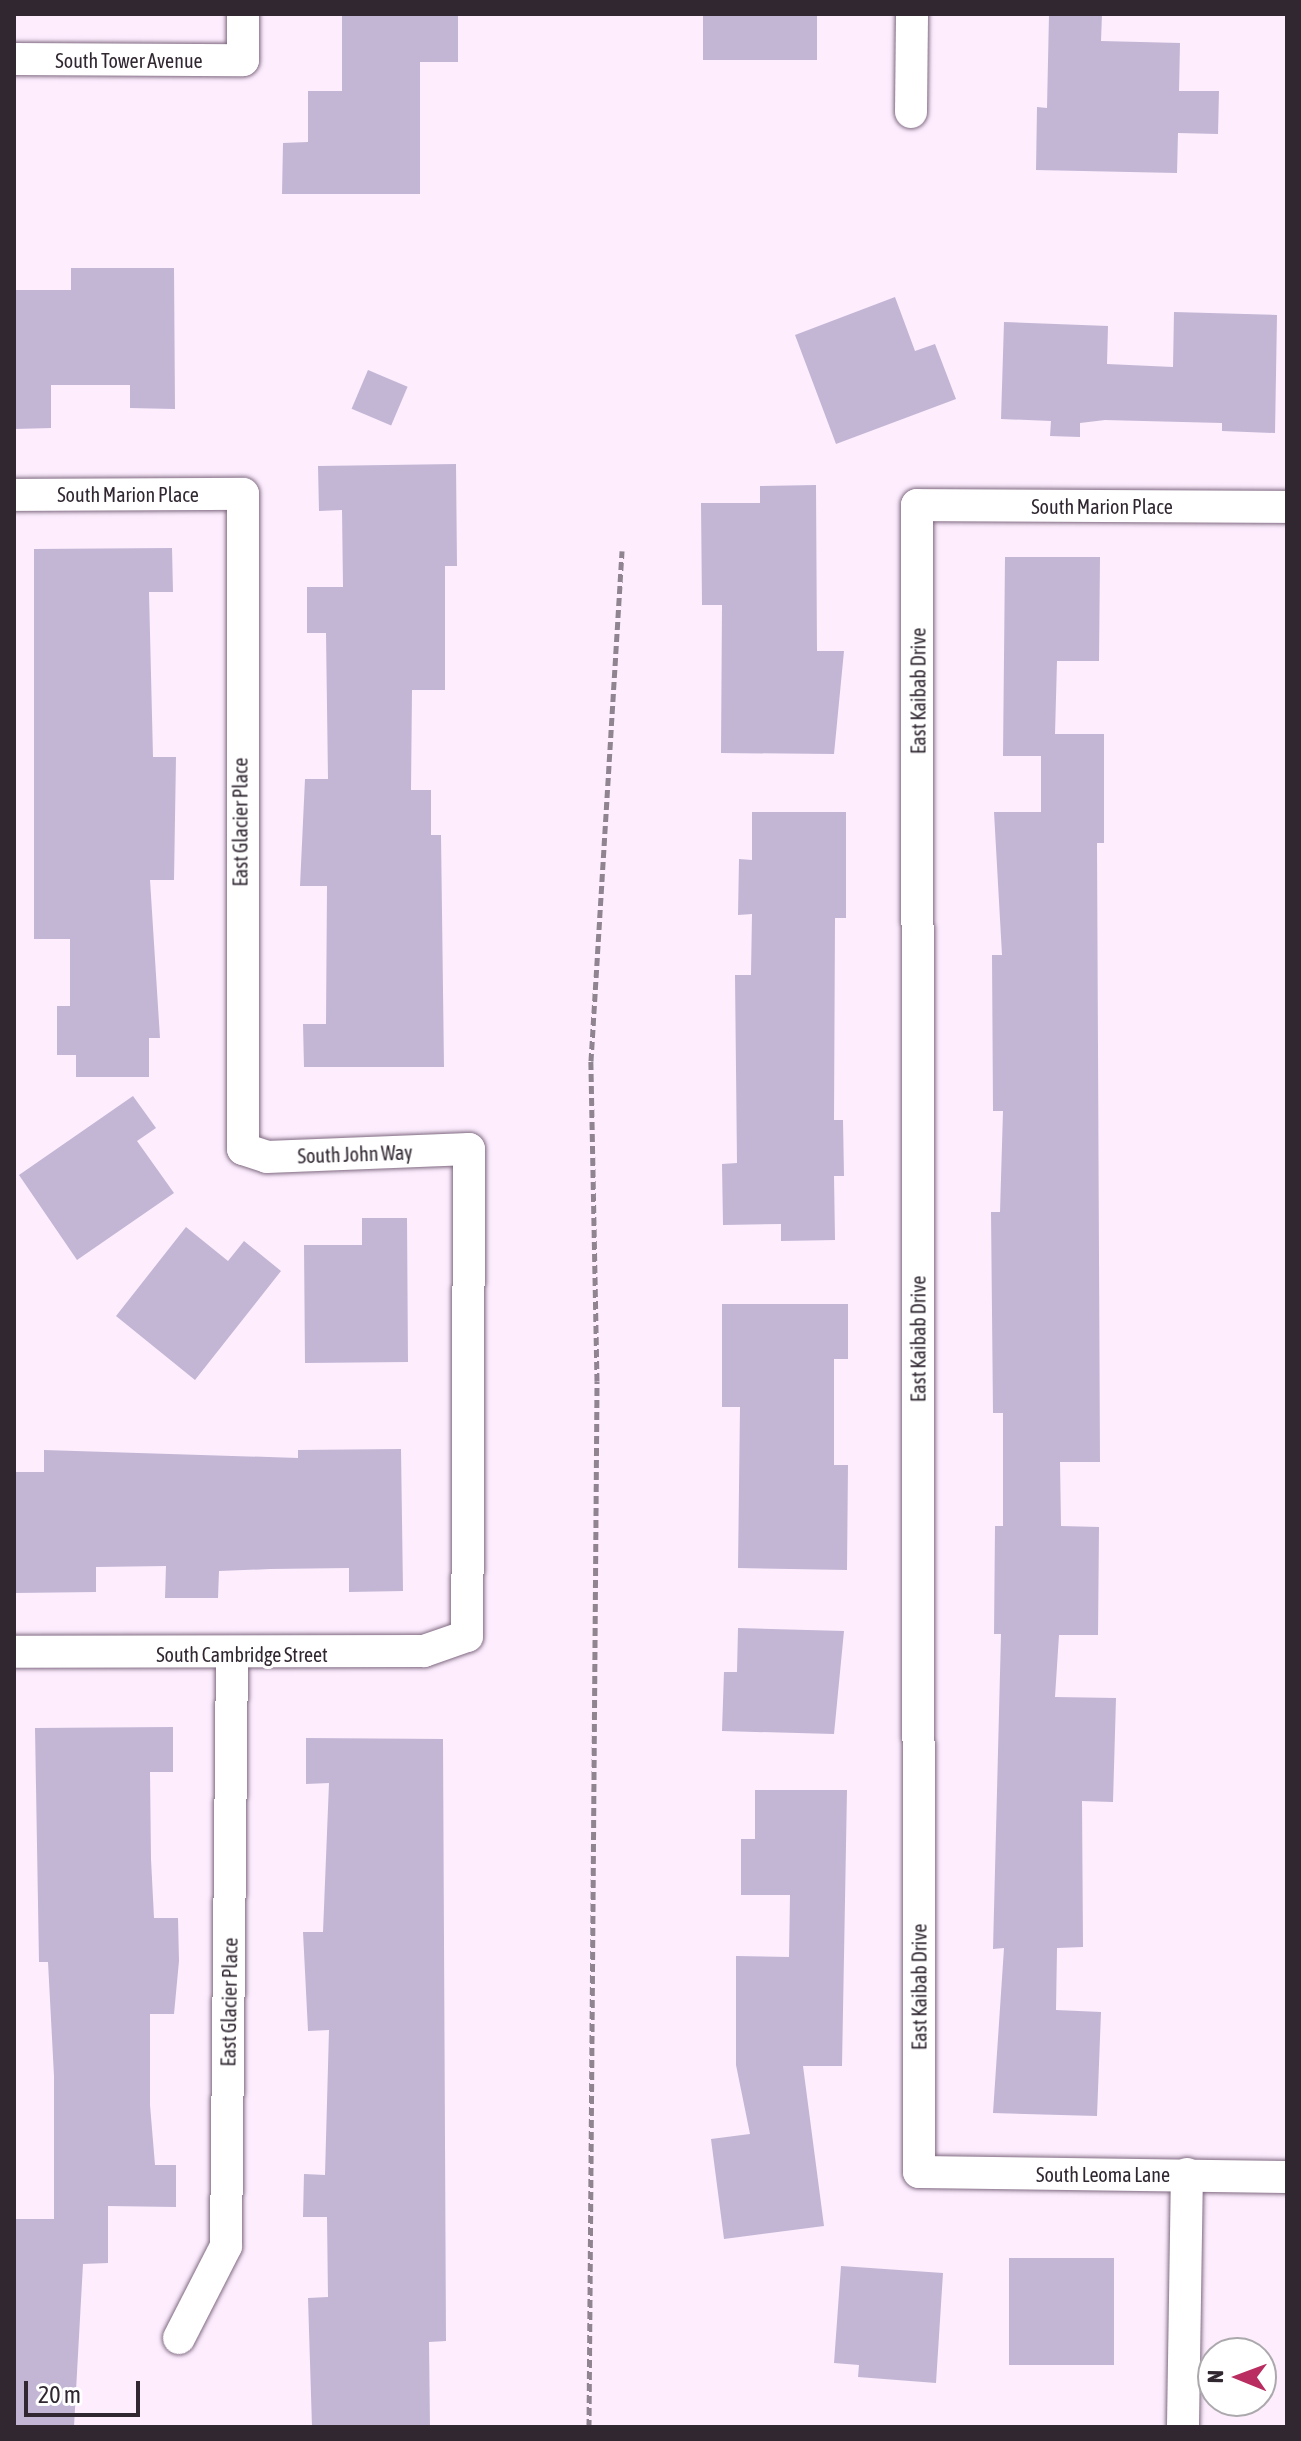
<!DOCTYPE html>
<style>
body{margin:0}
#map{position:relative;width:1301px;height:2441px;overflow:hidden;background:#fdedfd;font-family:"Asap Condensed",sans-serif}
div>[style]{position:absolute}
.building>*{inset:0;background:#c3b6d5;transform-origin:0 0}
.path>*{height:5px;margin-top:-2.5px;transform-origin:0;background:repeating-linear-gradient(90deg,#908491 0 8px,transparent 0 12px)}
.roads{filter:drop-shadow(0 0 2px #7f6981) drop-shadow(0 0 2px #7f6981)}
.minor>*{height:32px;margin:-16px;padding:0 16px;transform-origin:16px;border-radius:16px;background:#fff}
span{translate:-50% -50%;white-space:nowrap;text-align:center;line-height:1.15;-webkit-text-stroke:6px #fff;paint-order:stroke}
.street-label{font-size:20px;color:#302731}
.frame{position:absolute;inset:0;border:16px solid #302731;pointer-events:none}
.north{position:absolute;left:1197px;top:2337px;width:80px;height:80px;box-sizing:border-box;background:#fff;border:2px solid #aca9ad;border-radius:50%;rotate:271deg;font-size:22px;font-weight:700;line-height:32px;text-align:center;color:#302731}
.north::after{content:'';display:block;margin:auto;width:28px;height:36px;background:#ba2d60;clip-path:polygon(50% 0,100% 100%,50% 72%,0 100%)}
.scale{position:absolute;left:24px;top:2381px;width:116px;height:36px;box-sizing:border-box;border:4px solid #302731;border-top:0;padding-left:10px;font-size:24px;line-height:28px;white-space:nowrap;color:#302731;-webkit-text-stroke:6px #fff;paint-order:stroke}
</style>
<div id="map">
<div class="building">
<div style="clip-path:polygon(342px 14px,458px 14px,458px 62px,420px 62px,420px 194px,282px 194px,283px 143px,308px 142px,308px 91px,342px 91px)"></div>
<div style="left:703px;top:14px;width:114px;height:46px"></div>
<div style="clip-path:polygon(1049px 14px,1102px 14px,1101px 41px,1180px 43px,1179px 91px,1219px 91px,1218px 134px,1178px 133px,1177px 173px,1036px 170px,1037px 107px,1047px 108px)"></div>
<div style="clip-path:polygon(71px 268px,174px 268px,175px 409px,130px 408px,130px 385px,51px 385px,51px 428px,14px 429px,14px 290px,71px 290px)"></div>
<div style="clip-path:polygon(895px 297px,915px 351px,935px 344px,956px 399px,836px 444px,795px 335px)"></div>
<div style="clip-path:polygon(1174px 312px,1277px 315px,1275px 433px,1222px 431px,1222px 423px,1105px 420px,1080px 423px,1080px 437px,1050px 436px,1051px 421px,1001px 419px,1004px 322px,1108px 326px,1107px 364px,1173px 367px)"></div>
<div style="left:368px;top:370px;width:43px;height:42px;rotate:23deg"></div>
<div style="clip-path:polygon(456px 464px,457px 566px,445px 566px,445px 690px,412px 690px,411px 790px,431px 790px,431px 835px,441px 835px,444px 1067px,304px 1067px,303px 1024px,326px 1024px,327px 886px,300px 886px,305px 779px,328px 779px,326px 633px,307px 633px,307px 587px,343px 587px,342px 510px,319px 511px,318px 466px)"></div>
<div style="clip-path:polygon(816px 485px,817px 651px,844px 651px,834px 754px,721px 753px,722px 605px,702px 605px,701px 503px,760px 503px,760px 486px)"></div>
<div style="clip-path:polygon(172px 548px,173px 592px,149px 592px,153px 757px,176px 757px,174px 880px,150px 880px,160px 1038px,149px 1038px,149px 1077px,76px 1077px,76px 1055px,57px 1055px,57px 1006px,70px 1006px,70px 939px,34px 939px,34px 549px)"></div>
<div style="clip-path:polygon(1005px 557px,1100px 557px,1099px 661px,1057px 661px,1055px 734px,1104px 734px,1104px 843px,1097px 843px,1100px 1462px,1060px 1462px,1061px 1526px,1099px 1527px,1098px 1635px,1059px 1635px,1055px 1697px,1116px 1698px,1113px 1802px,1082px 1801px,1083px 1947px,1057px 1948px,1056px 2010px,1101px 2012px,1097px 2116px,993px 2113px,1004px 1948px,993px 1949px,1001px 1634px,994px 1634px,995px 1526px,1003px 1526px,1003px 1413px,993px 1413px,991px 1212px,1000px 1212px,1003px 1111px,993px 1111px,992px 955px,1002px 955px,994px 812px,1041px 812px,1041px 756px,1003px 756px)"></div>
<div style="clip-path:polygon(752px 812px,846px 812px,846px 918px,835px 918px,834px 1120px,843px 1120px,844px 1176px,834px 1176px,835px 1240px,781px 1241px,781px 1224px,723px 1225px,722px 1164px,737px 1163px,735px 975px,751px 975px,752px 914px,738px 915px,739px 859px,752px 860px)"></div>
<div style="clip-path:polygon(133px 1096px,156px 1128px,137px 1141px,174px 1193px,77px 1260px,19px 1175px)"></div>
<div style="clip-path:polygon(362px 1218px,407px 1218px,408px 1362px,305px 1363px,304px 1245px,362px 1245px)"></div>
<div style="clip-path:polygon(186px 1227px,228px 1261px,244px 1241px,281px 1271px,195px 1380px,116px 1316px)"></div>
<div style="clip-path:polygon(722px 1304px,848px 1304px,848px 1359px,834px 1359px,834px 1465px,848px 1465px,847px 1570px,738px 1568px,740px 1407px,722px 1407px)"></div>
<div style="clip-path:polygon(401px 1449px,403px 1591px,349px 1592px,349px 1568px,270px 1569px,219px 1571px,218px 1598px,165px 1598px,166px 1566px,96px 1567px,96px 1592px,14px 1593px,14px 1472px,44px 1472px,44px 1450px,298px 1458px,298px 1450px)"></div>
<div style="clip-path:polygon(738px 1628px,844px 1631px,834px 1734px,722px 1731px,724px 1672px,737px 1672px)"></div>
<div style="clip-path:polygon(173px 1727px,173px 1772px,150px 1772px,151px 1859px,154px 1918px,178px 1918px,179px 1961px,174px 2014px,150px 2014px,150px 2105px,155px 2165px,176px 2165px,176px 2207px,108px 2206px,108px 2263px,83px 2264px,74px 2427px,14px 2427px,14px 2219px,54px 2219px,54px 2076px,48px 1962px,39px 1962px,35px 1728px)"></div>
<div style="clip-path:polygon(306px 1738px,443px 1739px,446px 2341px,429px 2342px,430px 2427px,312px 2427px,308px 2298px,328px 2297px,327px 2217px,303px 2217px,304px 2174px,325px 2175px,329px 2030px,308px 2031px,303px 1932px,323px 1932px,329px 1783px,306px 1784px)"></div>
<div style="clip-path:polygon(755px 1790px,847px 1790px,842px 2066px,803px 2066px,824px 2226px,724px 2239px,711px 2139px,750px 2134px,736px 2065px,736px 1956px,789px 1957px,790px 1895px,741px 1895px,741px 1839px,755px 1839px)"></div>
<div style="left:1009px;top:2258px;width:105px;height:107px"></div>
<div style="clip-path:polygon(841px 2266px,943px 2273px,936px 2383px,858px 2377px,859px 2365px,834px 2363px)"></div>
</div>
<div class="path">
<div style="left:589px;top:2427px;width:1046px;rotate:-89.56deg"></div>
<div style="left:597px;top:1381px;width:320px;rotate:-91.1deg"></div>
<div style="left:591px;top:1061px;width:511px;rotate:-86.52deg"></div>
</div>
<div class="roads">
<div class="minor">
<div style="left:14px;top:59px;width:229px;rotate:0.3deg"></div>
<div style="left:243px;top:60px;width:46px;rotate:-90deg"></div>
<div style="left:911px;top:112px;width:98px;rotate:-89.4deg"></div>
<div style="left:14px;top:495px;width:229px;rotate:-0.3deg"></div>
<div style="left:243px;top:494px;width:655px;rotate:90deg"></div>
<div style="left:243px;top:1149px;width:25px;rotate:18deg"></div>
<div style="left:267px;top:1157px;width:202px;rotate:-2.3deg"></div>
<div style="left:469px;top:1149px;width:487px;rotate:90.2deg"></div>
<div style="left:467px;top:1636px;width:46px;rotate:160.8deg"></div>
<div style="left:424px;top:1651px;width:410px;rotate:179.9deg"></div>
<div style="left:1287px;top:507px;width:370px;rotate:-179.7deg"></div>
<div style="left:917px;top:505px;width:1667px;rotate:89.93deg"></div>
<div style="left:919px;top:2172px;width:368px;rotate:0.8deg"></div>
<div style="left:179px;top:2338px;width:103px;rotate:-62.9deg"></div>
<div style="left:226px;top:2246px;width:590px;rotate:-89.42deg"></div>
<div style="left:1183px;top:2425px;width:251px;rotate:-89.1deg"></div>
</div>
</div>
<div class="street-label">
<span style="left:129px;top:60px">South Tower Avenue</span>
<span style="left:128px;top:494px">South Marion Place</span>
<span style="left:1102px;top:506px">South Marion Place</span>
<span style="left:918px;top:691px;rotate:-90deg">East Kaibab Drive</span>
<span style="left:240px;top:822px;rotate:-90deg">East Glacier Place</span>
<span style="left:355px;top:1154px;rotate:-2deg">South John Way</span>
<span style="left:918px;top:1339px;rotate:-90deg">East Kaibab Drive</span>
<span style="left:242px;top:1654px">South Cambridge Street</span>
<span style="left:919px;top:1987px;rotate:-90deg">East Kaibab Drive</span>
<span style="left:229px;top:2002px;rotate:-89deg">East Glacier Place</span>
<span style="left:1103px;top:2174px">South Leoma Lane</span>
</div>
<div class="frame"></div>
<div class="north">N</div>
<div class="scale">20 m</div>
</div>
